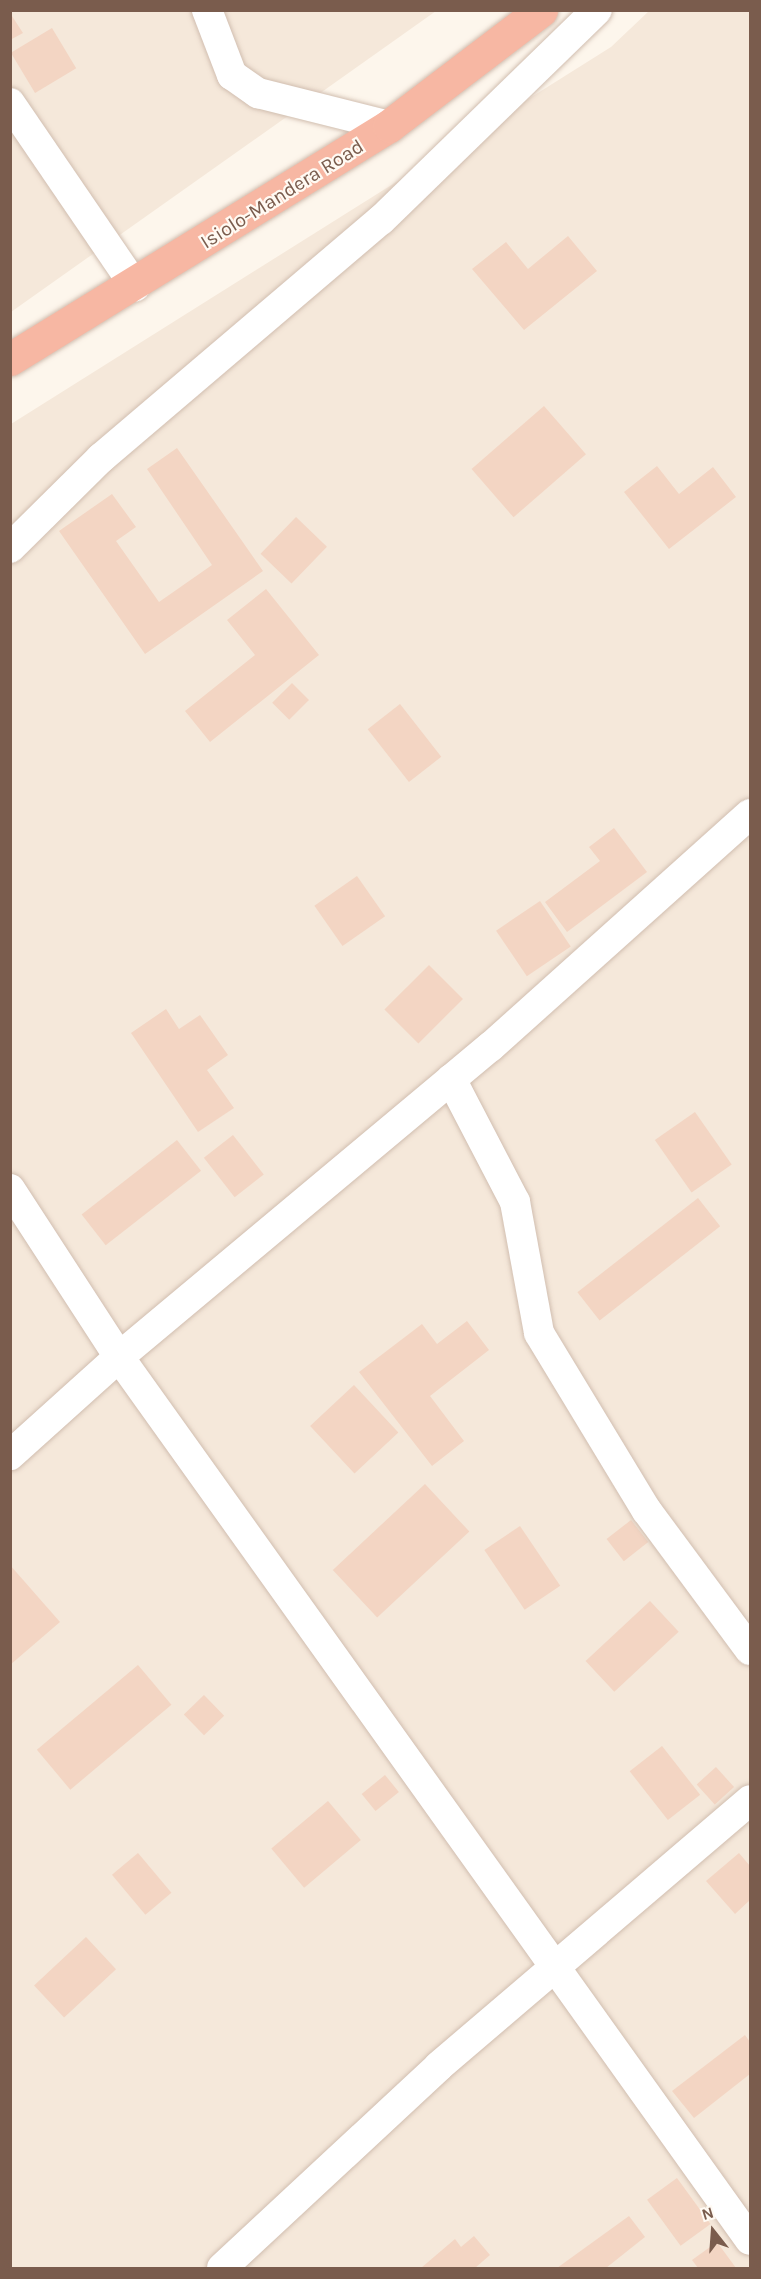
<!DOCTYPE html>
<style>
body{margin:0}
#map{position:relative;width:761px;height:2279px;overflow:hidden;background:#fdf6ec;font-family:Karla,sans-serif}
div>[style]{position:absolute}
.residential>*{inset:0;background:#f5e8da}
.building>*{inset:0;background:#f3d5c3;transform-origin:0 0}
.roads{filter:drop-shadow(0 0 2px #d1beb0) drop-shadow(0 0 2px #d1beb0)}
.street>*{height:30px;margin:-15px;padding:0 15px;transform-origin:15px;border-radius:15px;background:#fff}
.highway>*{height:33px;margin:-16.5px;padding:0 16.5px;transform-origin:16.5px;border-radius:16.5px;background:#f7b7a3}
span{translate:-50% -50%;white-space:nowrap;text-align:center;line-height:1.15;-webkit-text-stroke:4.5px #fffaf3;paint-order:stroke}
.street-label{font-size:20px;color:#7a5c4d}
.frame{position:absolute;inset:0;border:12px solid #7a5c4d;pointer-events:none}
.north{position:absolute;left:683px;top:2201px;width:60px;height:60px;-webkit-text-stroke:4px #fffaf3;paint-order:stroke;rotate:343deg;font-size:16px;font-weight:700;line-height:24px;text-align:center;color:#7a5c4d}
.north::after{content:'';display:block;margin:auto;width:21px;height:27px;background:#7a5c4d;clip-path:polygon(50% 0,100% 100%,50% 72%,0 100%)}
</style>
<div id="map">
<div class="residential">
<div style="clip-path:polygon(11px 11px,436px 11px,11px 312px)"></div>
<div style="clip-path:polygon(649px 11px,750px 11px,750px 2268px,11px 2268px,11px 424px,611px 47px)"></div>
</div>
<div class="building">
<div style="clip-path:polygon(10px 13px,23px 33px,10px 40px)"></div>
<div style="left:52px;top:28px;width:47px;height:48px;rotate:59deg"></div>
<div style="clip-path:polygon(568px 236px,597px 271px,524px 330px,472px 269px,506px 242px,528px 269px)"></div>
<div style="left:544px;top:406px;width:64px;height:96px;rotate:49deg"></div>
<div style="clip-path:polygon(177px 448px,263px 571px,145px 654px,59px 531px,112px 494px,136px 527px,116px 541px,159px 602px,212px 565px,147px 469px)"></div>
<div style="clip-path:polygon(657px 466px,679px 494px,713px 467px,736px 497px,669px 549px,624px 492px)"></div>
<div style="left:296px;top:517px;width:43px;height:51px;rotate:44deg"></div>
<div style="clip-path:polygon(266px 589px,319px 655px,210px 742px,185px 711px,255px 655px,227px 620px)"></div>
<div style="left:292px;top:683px;width:24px;height:28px;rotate:45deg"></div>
<div style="left:400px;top:704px;width:67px;height:41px;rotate:52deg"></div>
<div style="clip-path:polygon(614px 828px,647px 872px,567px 932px,545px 902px,600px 861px,589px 847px)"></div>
<div style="left:357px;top:876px;width:49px;height:52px;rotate:55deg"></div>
<div style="left:540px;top:901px;width:55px;height:53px;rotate:56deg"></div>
<div style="left:429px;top:965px;width:48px;height:63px;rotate:45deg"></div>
<div style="clip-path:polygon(166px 1009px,179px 1029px,200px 1015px,228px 1055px,207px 1070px,234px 1108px,198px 1132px,131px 1033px)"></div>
<div style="left:695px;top:1112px;width:64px;height:49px;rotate:55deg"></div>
<div style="left:233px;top:1135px;width:50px;height:37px;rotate:52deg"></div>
<div style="left:177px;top:1140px;width:39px;height:121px;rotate:52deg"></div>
<div style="left:698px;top:1198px;width:36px;height:153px;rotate:52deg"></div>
<div style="clip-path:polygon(467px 1321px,489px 1350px,430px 1396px,464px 1441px,432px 1466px,359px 1372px,422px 1324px,437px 1344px)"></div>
<div style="left:354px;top:1385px;width:65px;height:60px;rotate:47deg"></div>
<div style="left:425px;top:1484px;width:65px;height:126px;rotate:47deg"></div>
<div style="left:631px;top:1520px;width:28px;height:31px;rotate:52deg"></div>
<div style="left:520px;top:1526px;width:72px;height:43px;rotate:56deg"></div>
<div style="clip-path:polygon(10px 1565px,60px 1622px,10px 1665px)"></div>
<div style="left:650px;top:1601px;width:42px;height:88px;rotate:47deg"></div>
<div style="left:138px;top:1665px;width:52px;height:132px;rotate:50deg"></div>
<div style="left:204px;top:1695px;width:29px;height:28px;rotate:46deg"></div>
<div style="left:662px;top:1746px;width:62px;height:41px;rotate:52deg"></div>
<div style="left:716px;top:1767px;width:27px;height:26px;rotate:48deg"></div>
<div style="left:385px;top:1775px;width:22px;height:30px;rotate:51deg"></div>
<div style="left:328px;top:1801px;width:51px;height:74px;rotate:50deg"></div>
<div style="left:138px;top:1853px;width:52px;height:34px;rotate:50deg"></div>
<div style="clip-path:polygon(739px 1853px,750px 1866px,750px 1900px,735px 1914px,706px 1881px)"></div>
<div style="left:86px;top:1937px;width:44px;height:71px;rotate:47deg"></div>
<div style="clip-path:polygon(745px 2035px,750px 2042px,750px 2074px,694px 2118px,672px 2091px)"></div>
<div style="left:677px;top:2178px;width:57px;height:37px;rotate:54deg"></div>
<div style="clip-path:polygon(629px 2216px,645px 2237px,606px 2268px,557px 2268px)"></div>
<div style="clip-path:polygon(474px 2236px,490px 2255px,475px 2268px,421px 2268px,455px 2239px,461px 2247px)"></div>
<div style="clip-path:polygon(717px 2242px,736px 2268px,698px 2268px,692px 2260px)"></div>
</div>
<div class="roads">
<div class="street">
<div style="left:207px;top:10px;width:70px;rotate:69deg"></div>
<div style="left:232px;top:75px;width:32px;rotate:35deg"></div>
<div style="left:258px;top:93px;width:135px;rotate:14.1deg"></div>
<div style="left:10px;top:103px;width:222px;rotate:55.7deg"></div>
<div style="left:10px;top:548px;width:128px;rotate:-44.7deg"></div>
<div style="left:101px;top:458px;width:367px;rotate:-40.4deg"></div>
<div style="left:381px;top:220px;width:301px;rotate:-44.2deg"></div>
<div style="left:750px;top:814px;width:348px;rotate:138.1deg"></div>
<div style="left:491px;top:1046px;width:485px;rotate:140.1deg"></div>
<div style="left:119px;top:1357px;width:1085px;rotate:54.45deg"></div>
<div style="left:451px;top:1079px;width:139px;rotate:62.5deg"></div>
<div style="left:515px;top:1202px;width:133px;rotate:79.6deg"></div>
<div style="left:539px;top:1333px;width:208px;rotate:58.8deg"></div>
<div style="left:647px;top:1511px;width:173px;rotate:53.5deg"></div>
<div style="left:10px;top:1189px;width:200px;rotate:57deg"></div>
<div style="left:119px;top:1357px;width:147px;rotate:138deg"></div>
<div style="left:222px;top:2268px;width:296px;rotate:-42.9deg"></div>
<div style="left:439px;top:2066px;width:409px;rotate:-40.5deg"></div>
</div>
<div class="highway">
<div style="left:10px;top:359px;width:445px;rotate:-31.6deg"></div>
<div style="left:389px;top:126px;width:191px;rotate:-37.3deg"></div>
</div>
</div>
<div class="street-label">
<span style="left:282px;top:194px;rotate:-32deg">Isiolo-Mandera Road</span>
</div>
<div class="frame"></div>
<div class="north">N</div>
</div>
